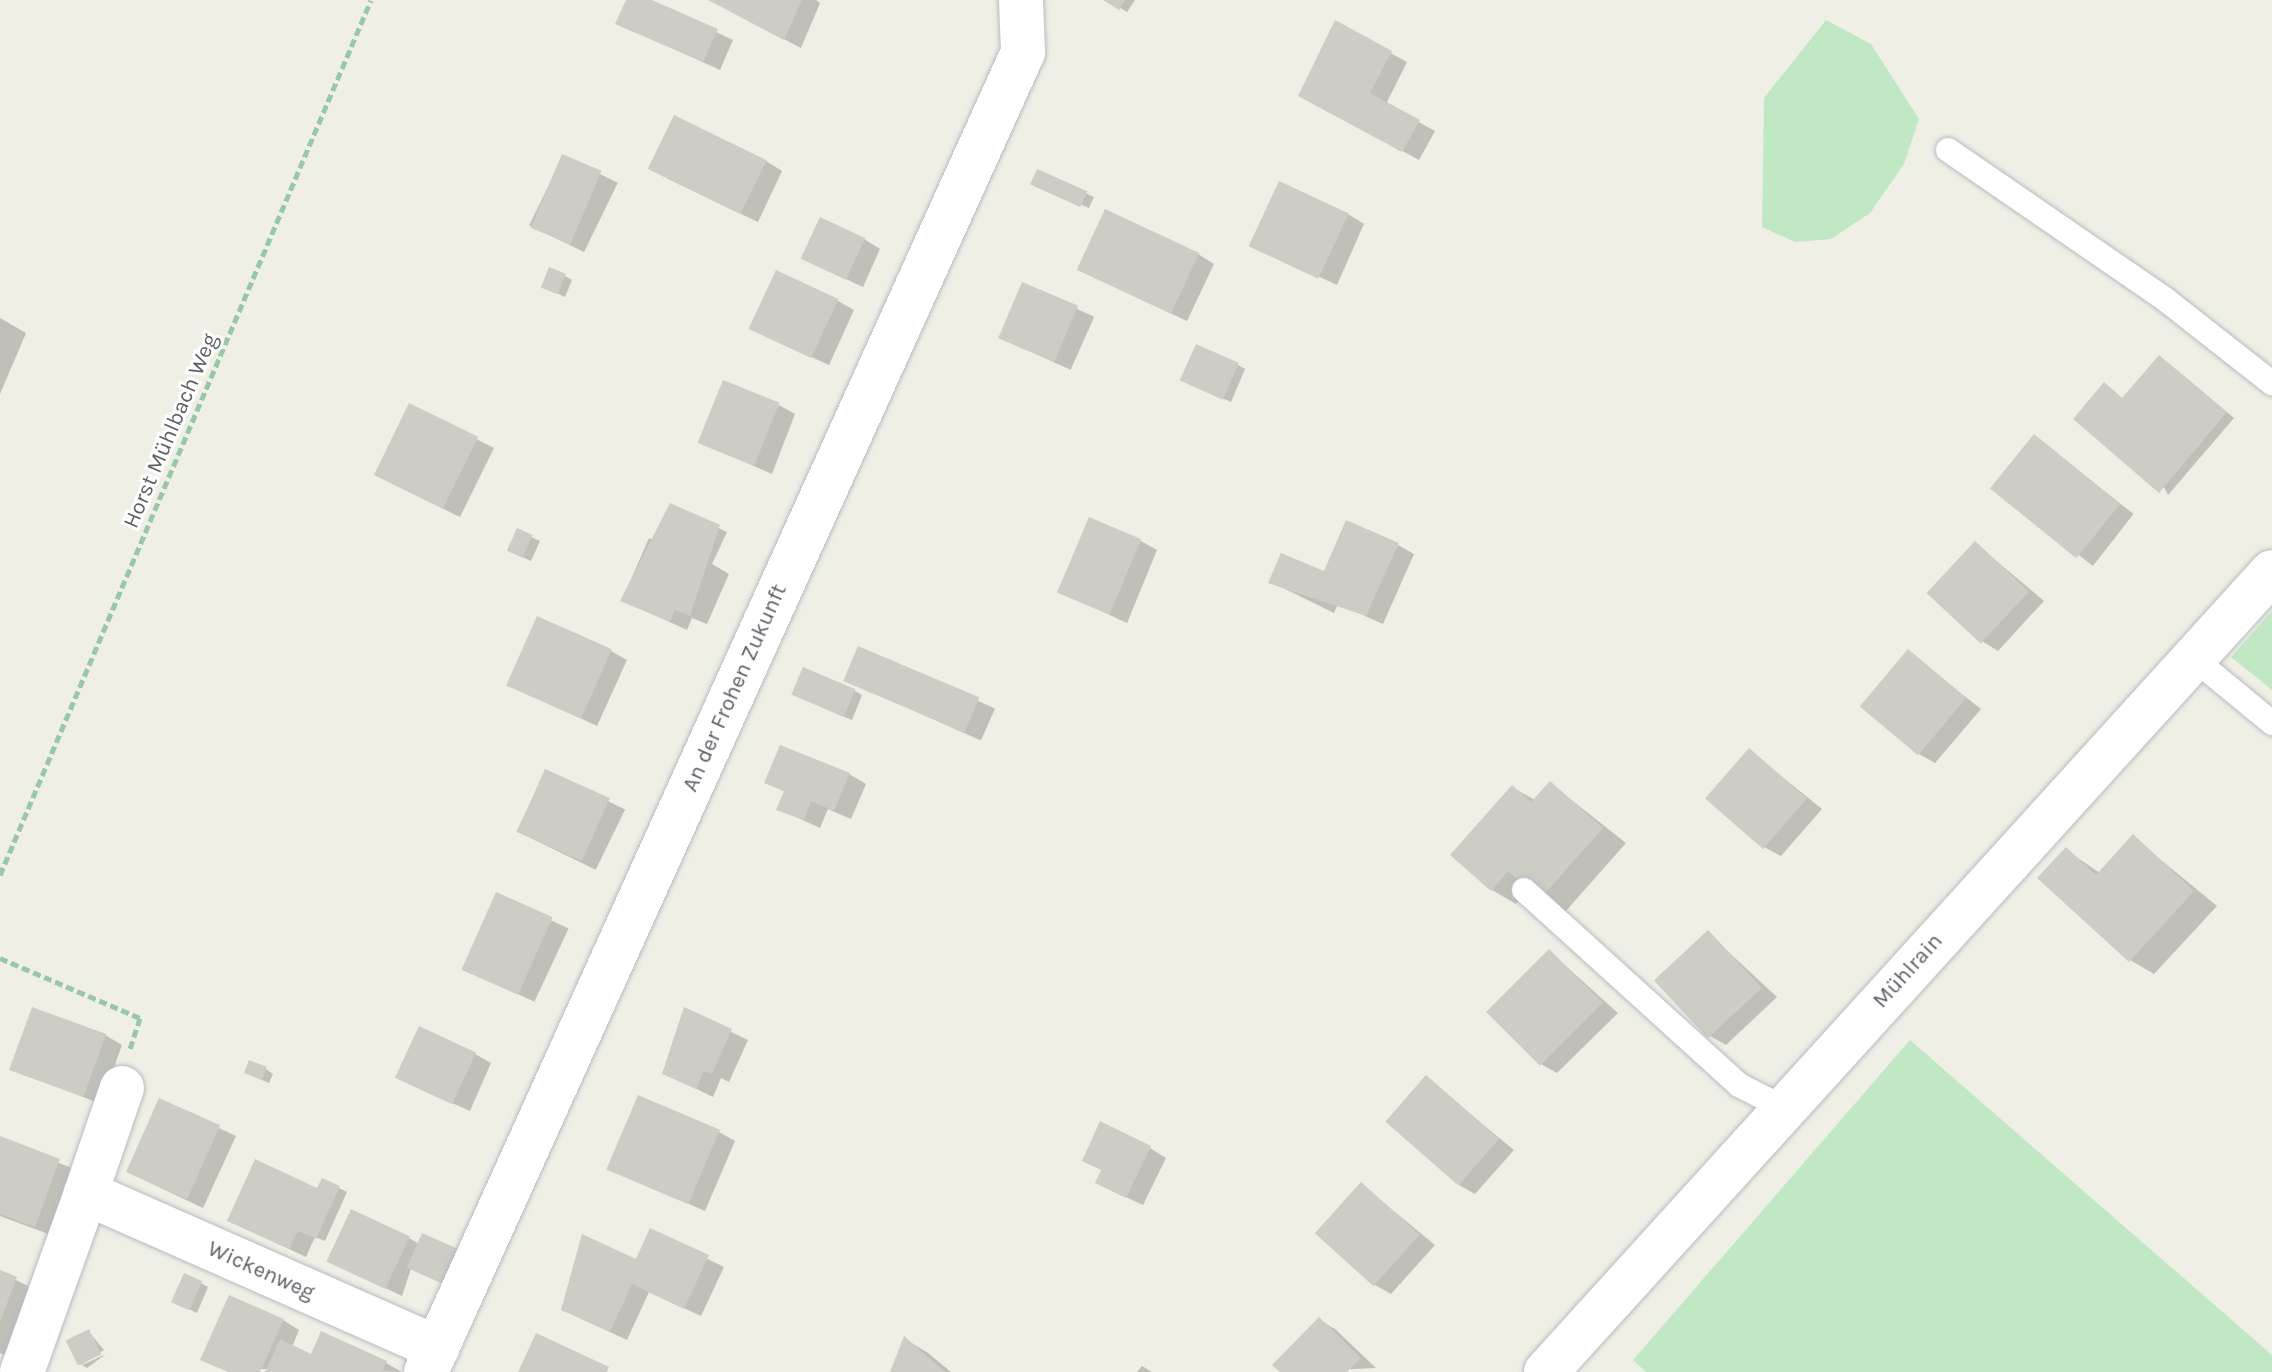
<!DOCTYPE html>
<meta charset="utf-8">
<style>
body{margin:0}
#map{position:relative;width:2272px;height:1372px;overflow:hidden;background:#f0efe6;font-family:Karla,sans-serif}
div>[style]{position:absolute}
.green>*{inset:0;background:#c1e8c4}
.shadow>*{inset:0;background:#0003;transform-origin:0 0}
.building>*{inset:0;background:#cdccc5;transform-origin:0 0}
.path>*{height:5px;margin-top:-2.5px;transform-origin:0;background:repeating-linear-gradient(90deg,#99c7a9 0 8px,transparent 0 12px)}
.roads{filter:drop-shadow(0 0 2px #b8bbc0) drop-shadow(0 0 2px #b8bbc0)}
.lane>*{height:24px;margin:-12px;padding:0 12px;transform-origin:12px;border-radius:12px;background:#fff}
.street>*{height:44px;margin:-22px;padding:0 22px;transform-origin:22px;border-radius:22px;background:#fff}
.secondary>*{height:44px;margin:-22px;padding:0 22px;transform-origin:22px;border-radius:22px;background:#fff}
span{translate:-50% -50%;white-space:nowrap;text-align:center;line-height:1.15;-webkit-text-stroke:6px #fff;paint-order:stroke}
.street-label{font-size:22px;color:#5d6167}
</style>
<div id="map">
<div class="green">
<div style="clip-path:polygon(1826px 20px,1871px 44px,1919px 119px,1904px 164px,1870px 213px,1831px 239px,1795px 242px,1762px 227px,1764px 98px)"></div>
<div style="clip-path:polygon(2272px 611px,2272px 690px,2231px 657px)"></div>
<div style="clip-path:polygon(1910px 1040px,2272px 1355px,2272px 1372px,1646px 1372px,1633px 1360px)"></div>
</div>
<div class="shadow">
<div style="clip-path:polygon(628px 0,647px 0,733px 40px,720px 70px,618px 23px)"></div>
<div style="clip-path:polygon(710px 0,816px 0,820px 3px,801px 48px)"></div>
<div style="clip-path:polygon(1107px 0,1135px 0,1127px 12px)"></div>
<div style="clip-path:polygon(1335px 23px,1407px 62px,1386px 104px,1435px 131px,1419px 160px,1317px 104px)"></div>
<div style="left:563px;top:156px;width:61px;height:77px;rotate:26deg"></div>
<div style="clip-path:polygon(766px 161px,782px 171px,758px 222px,666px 178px)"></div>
<div style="clip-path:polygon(1038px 172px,1094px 197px,1089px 208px,1040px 187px)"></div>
<div style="clip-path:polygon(1348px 214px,1364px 224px,1337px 285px,1253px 246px)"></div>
<div style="clip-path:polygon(864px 239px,880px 249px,863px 287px,820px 267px)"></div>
<div style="clip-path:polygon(1198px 254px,1214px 264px,1187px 321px,1079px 270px)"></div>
<div style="clip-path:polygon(565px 276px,572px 280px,565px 297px,551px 290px)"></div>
<div style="left:1023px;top:285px;width:78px;height:58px;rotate:24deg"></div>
<div style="clip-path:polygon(838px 301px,854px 310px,829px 365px,768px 337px)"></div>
<div style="clip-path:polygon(0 318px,26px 333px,0 394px)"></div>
<div style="clip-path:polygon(2167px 362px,2234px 418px,2168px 495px,2112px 389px,2124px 400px)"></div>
<div style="clip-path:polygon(1238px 365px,1245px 369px,1231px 402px,1191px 384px)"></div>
<div style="clip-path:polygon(779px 405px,795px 414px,772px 474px,700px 442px)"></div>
<div style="clip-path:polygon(410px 406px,494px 448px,460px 517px,393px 484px)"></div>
<div style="left:2035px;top:437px;width:125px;height:66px;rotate:38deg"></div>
<div style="clip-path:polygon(671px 506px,727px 532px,712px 564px,729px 574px,707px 624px,692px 618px,687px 630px,622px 600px,649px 538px,664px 544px)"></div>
<div style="clip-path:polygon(518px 531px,540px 541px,531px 561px,516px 554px)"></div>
<div style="clip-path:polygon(1141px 541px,1157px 550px,1127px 623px,1060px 592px)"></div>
<div style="clip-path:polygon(1975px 543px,2044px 601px,1998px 651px,1982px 641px)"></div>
<div style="clip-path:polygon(1398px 545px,1414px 554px,1383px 624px,1338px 604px,1334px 613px,1271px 582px,1325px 573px)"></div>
<div style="left:859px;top:648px;width:149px;height:35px;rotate:24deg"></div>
<div style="clip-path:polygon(611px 651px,627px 660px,597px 726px,508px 684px)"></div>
<div style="clip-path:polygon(1908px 652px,1981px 709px,1935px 763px,1919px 754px)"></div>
<div style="clip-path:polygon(855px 691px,862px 695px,852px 720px,801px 698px)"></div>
<div style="clip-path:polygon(1750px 751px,1822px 809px,1781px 856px,1764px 847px)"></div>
<div style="left:546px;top:771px;width:88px;height:67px;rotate:26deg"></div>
<div style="clip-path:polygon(849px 774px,866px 784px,851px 819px,828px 809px,820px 828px,779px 809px,785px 792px,767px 782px)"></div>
<div style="clip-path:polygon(1550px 783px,1626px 843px,1565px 912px,1530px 888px,1516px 904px,1492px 890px,1512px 787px,1535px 800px)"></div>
<div style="clip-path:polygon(2133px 837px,2217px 906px,2154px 974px,2130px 960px,2066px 850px,2100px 873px)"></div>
<div style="left:497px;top:895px;width:79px;height:81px;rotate:25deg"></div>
<div style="clip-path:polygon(1708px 933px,1777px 997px,1726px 1045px,1710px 1036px)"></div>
<div style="clip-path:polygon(1549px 951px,1618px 1013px,1557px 1073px,1541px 1064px)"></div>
<div style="clip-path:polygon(685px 1010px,748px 1040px,729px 1082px,721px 1078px,713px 1097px,664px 1073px)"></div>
<div style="clip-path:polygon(105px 1035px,122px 1045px,101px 1104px,12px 1069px)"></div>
<div style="clip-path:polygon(475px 1054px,491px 1063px,470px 1111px,414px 1086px)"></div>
<div style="clip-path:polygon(266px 1069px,273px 1074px,269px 1083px,253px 1076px)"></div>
<div style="clip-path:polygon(1426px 1078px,1514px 1150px,1475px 1194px,1459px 1185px)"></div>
<div style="clip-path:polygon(160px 1100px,236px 1136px,203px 1208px,144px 1180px)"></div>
<div style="clip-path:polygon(719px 1132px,735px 1141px,705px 1211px,609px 1168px)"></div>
<div style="clip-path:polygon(0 1138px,76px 1170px,51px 1235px,0 1216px)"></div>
<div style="clip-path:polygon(1150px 1148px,1166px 1158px,1143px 1205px,1113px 1191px)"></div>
<div style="clip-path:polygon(1361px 1184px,1435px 1245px,1391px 1294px,1375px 1285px)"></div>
<div style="clip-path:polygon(339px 1188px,347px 1192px,325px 1241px,315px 1237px,306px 1257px,246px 1229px,318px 1190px)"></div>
<div style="clip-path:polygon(651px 1231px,724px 1267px,701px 1316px,649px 1292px,627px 1340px,580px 1318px,637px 1261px)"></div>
<div style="clip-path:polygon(409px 1238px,419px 1244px,402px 1296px,329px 1261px)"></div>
<div style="clip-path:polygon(0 1272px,32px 1288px,7px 1356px,0 1353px)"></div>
<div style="clip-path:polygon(201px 1283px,208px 1287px,197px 1313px,181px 1305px)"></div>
<div style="clip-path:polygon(283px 1320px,299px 1330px,292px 1347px,312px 1356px,386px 1363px,402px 1372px,219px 1368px)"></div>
<div style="clip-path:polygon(1319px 1320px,1335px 1329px,1376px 1368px,1283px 1372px)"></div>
<div style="clip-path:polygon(89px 1332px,104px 1350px,81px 1365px,80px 1364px)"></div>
<div style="clip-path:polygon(905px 1339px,928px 1353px,951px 1372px,892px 1372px)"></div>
<div style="clip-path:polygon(106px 1354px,87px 1368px,82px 1365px)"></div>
<div style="clip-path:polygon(1142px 1366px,1152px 1372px,1137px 1372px)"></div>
</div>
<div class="building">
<div style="clip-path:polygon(626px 0,652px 0,718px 29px,703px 62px,615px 24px)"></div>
<div style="clip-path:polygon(708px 0,802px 0,784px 40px)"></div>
<div style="clip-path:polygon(1103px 0,1125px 0,1119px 10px)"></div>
<div style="clip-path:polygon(1335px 20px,1392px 51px,1370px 93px,1420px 120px,1402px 152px,1298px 96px)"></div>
<div style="left:674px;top:115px;width:103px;height:60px;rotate:26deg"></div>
<div style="left:562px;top:154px;width:43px;height:80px;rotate:23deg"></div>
<div style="left:1037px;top:169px;width:55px;height:17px;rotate:24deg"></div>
<div style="left:1279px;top:181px;width:77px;height:72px;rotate:25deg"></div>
<div style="left:1105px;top:209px;width:104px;height:67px;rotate:25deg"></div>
<div style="left:820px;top:217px;width:50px;height:46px;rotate:25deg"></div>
<div style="left:549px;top:267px;width:18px;height:22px;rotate:22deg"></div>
<div style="left:776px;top:270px;width:69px;height:65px;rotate:25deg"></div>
<div style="left:1022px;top:282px;width:61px;height:61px;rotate:23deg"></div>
<div style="left:1196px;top:344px;width:47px;height:40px;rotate:24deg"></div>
<div style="clip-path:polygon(2159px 355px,2227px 412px,2159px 493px,2073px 419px,2104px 382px,2122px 398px)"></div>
<div style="left:723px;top:380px;width:61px;height:68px;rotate:22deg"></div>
<div style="left:409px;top:403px;width:77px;height:80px;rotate:26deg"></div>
<div style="left:2034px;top:434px;width:111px;height:70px;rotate:39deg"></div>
<div style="clip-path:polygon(670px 503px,720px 525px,690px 616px,675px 610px,670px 622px,620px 601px)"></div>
<div style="left:1089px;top:517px;width:57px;height:82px;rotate:23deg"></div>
<div style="clip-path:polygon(1346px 520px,1399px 543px,1366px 616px,1268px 583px,1281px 553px,1324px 571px)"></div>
<div style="left:517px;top:528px;width:17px;height:25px;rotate:24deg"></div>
<div style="left:1975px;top:541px;width:74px;height:71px;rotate:43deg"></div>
<div style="left:537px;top:616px;width:82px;height:76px;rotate:24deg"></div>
<div style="left:858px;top:646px;width:132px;height:38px;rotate:23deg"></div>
<div style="left:1908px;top:649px;width:76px;height:75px;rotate:40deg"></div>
<div style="left:803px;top:667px;width:57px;height:30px;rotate:23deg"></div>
<div style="clip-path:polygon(780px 745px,850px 773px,834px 811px,811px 801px,804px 820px,776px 810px,784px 791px,764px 783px)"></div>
<div style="left:1749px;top:748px;width:77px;height:67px;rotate:41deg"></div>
<div style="left:545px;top:769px;width:71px;height:69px;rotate:24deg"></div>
<div style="clip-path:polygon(1550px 781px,1603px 828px,1540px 899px,1508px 871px,1491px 891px,1450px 855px,1512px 785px,1531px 802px)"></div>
<div style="clip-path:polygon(2133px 834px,2194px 891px,2129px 962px,2037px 878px,2066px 847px,2096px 875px)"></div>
<div style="left:496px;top:892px;width:62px;height:85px;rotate:24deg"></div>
<div style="left:1708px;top:930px;width:79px;height:74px;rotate:47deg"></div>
<div style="left:1549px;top:949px;width:76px;height:89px;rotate:45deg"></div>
<div style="left:32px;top:1007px;width:79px;height:67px;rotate:20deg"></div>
<div style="clip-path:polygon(684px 1007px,732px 1029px,712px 1074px,704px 1071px,696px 1089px,662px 1074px)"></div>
<div style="left:419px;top:1026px;width:63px;height:57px;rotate:25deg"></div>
<div style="left:249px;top:1060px;width:19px;height:14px;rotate:21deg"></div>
<div style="left:1426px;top:1075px;width:97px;height:62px;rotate:41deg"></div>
<div style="left:638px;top:1095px;width:89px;height:81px;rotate:23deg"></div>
<div style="left:159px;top:1098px;width:67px;height:81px;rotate:24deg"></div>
<div style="clip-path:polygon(1100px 1121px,1151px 1146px,1126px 1198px,1095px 1183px,1101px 1170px,1082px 1161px)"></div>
<div style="clip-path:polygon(0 1136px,60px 1159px,35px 1227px,0 1214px)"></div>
<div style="clip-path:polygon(255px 1159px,317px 1188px,322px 1178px,340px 1186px,316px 1239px,298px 1231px,289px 1249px,227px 1221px)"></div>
<div style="left:1361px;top:1182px;width:79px;height:69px;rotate:42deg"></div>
<div style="left:351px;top:1209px;width:65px;height:58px;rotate:25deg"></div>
<div style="clip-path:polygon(650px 1228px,709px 1255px,684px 1309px,632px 1284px,610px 1332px,561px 1310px,582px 1234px,636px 1259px)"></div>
<div style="left:422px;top:1233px;width:42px;height:38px;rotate:24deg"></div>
<div style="clip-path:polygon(0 1270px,17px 1277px,0 1322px)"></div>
<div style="left:184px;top:1273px;width:20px;height:32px;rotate:24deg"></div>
<div style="clip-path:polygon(229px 1295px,284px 1319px,260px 1372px,228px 1372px,200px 1360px)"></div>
<div style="clip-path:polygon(1319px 1317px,1361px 1358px,1347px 1372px,1280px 1372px,1272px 1365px)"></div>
<div style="left:89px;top:1329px;width:28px;height:26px;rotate:64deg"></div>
<div style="clip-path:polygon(321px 1331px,387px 1361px,382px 1372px,265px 1372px,280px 1339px,311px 1354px)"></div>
<div style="clip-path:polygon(536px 1333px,609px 1367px,607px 1372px,518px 1372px)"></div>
<div style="clip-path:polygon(904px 1336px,945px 1372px,890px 1372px)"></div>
</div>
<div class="path">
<div style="left:0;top:875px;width:950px;rotate:-67.02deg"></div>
<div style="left:0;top:958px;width:152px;rotate:23.2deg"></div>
<div style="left:140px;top:1018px;width:32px;rotate:108deg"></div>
</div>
<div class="roads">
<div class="lane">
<div style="left:1948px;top:150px;width:265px;rotate:34.5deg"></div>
<div style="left:2166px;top:300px;width:135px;rotate:38.1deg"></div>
<div style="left:2192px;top:657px;width:104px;rotate:39.5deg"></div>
<div style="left:1524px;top:890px;width:290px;rotate:42.2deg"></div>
<div style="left:1739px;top:1085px;width:51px;rotate:27.1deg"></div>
</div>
<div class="street">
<div style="left:86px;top:1193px;width:111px;rotate:-71.1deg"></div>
<div style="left:22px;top:1372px;width:190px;rotate:-70.3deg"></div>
<div style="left:86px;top:1193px;width:384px;rotate:23.8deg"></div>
<div style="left:426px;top:1372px;width:1449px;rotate:-65.66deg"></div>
<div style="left:1023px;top:52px;width:52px;rotate:-92.2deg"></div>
</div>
<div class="secondary">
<div style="left:1546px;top:1372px;width:1080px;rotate:-47.78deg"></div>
</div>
</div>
<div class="street-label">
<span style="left:171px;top:431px;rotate:-67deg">Horst Mühlbach Weg</span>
<span style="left:735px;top:688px;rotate:-66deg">An der Frohen Zukunft</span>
<span style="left:1908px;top:971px;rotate:-48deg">Mühlrain</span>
<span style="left:261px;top:1271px;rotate:24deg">Wickenweg</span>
</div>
</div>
